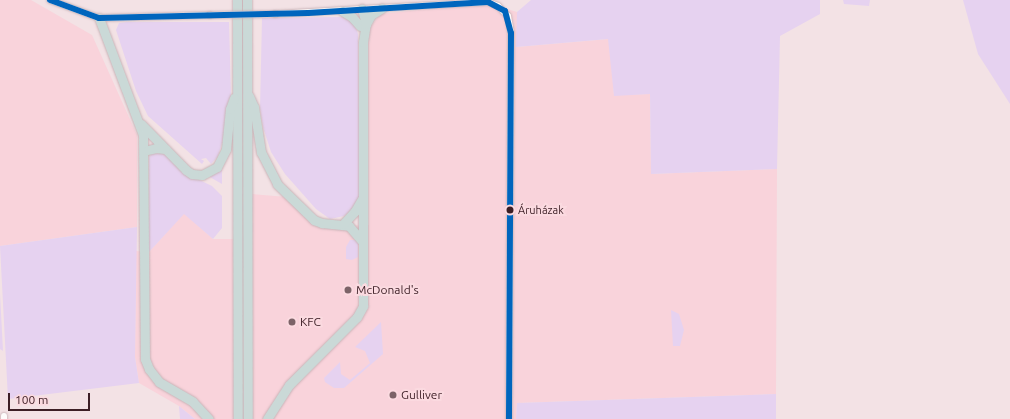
<!DOCTYPE html>
<meta charset="utf-8">
<style>
body{margin:0}
#map{position:relative;width:1010px;height:419px;overflow:hidden;background:#f3e2e5;font-family:Ubuntu,sans-serif}
div>[style]{position:absolute}
.built>*{inset:0;background:#f9d3db}
.green>*{inset:0;background:#e6d2f0}
.roads{filter:drop-shadow(0 0 1px #cab4b8) drop-shadow(0 0 1px #cab4b8)}
.minor>*{height:6px;margin:-3px;padding:0 3px;transform-origin:3px;border-radius:3px;background:#fdfbfb}
.highway>*{height:9px;margin:-4.5px;padding:0 4.5px;transform-origin:4.5px;border-radius:4.5px;background:#cad9d7}
.bridges{filter:drop-shadow(0 0 1px #cab4b8) drop-shadow(0 0 1px #cab4b8)}
.minor-bridge>*{height:6px;margin:-3px;padding:0 3px;transform-origin:3px;border-radius:3px;background:#fdfbfb}
.bus-1>*{height:6px;margin:-3px;padding:0 3px;transform-origin:3px;border-radius:3px;background:#0065bd}
.dots>*{width:11px;height:11px;translate:-50% -50%;box-sizing:border-box;border:2px solid #fbdae0;border-radius:50%}
span{translate:-50% -50%;white-space:nowrap;text-align:center;line-height:1.15;-webkit-text-stroke:4px #fbdae0;paint-order:stroke}
.bus-label{font-size:11px;color:#3c1e25}
.left{translate:0 -50%;text-align:left}
.poi-label{font-size:12px;color:#3c1e25}
.scale{position:absolute;left:8px;top:393px;width:82px;height:18px;box-sizing:border-box;border:2px solid #3c1e25;border-top:0;padding-left:5px;font-size:12px;line-height:14px;white-space:nowrap;color:#3c1e25;-webkit-text-stroke:3px #fbdae0;paint-order:stroke}
</style>
<div id="map">
<div class="built">
<div style="clip-path:polygon(0 0,31px 0,92px 35px,137px 135px,137px 227px,0 246px)"></div>
<div style="clip-path:polygon(487px 3px,517px 12px,517px 47px,609px 39px,614px 95px,650px 94px,651px 174px,777px 169px,776px 394px,517px 403px,516px 419px,195px 419px,179px 406px,139px 383px,135px 357px,136px 251px,149px 252px,184px 213px,213px 239px,239px 239px,241px 193px,287px 197px,330px 226px,369px 225px,368px 31px,380px 14px)"></div>
</div>
<div class="green">
<div style="clip-path:polygon(531px 0,820px 0,820px 14px,780px 36px,777px 169px,651px 174px,650px 94px,614px 96px,608px 39px,516px 47px,517px 12px)"></div>
<div style="clip-path:polygon(843px 0,870px 0,869px 6px,844px 4px)"></div>
<div style="clip-path:polygon(963px 0,1010px 0,1010px 104px,978px 54px)"></div>
<div style="clip-path:polygon(342px 17px,348px 18px,355px 25px,358px 34px,360px 194px,356px 206px,344px 216px,330px 219px,316px 209px,285px 174px,271px 152px,263px 127px,260px 109px,262px 18px)"></div>
<div style="clip-path:polygon(127px 22px,229px 22px,231px 96px,223px 140px,218px 156px,211px 164px,206px 158px,201px 159px,204px 161px,202px 164px,148px 116px,136px 91px,116px 30px,119px 23px)"></div>
<div style="clip-path:polygon(154px 151px,164px 151px,185px 173px,212px 186px,222px 196px,222px 228px,213px 239px,184px 214px,149px 252px,149px 157px)"></div>
<div style="clip-path:polygon(222px 168px,222px 184px,208px 176px)"></div>
<div style="clip-path:polygon(137px 227px,135px 357px,139px 383px,8px 399px,0 246px)"></div>
<div style="clip-path:polygon(350px 240px,357px 240px,358px 242px,358px 257px,352px 260px,346px 259px,346px 247px)"></div>
<div style="clip-path:polygon(0 294px,3px 351px,0 349px)"></div>
<div style="clip-path:polygon(671px 310px,679px 314px,684px 330px,680px 346px,673px 346px)"></div>
<div style="clip-path:polygon(381px 322px,383px 354px,344px 388px,334px 388px,325px 382px,324px 378px,340px 362px,341px 374px,350px 380px,370px 363px,365px 351px,355px 347px)"></div>
<div style="clip-path:polygon(776px 394px,776px 419px,516px 419px,517px 403px)"></div>
<div style="clip-path:polygon(179px 406px,195px 419px,180px 419px)"></div>
</div>
<div class="roads">
<div class="minor">
<div style="left:50px;top:0;width:52px;rotate:20.2deg"></div>
<div style="left:99px;top:18px;width:111px;rotate:-1.5deg"></div>
<div style="left:275px;top:14px;width:213px;rotate:-3.2deg"></div>
<div style="left:488px;top:2px;width:11px;rotate:22deg"></div>
<div style="left:498px;top:6px;width:14px;rotate:45deg"></div>
<div style="left:508px;top:16px;width:17px;rotate:80deg"></div>
<div style="left:511px;top:33px;width:386px;rotate:90.3deg"></div>
<div style="left:4px;top:416px;width:3px;rotate:90deg"></div>
</div>
<div class="highway">
<div style="left:237px;top:0;width:419px;rotate:89.9deg"></div>
<div style="left:247px;top:0;width:419px;rotate:89.9deg"></div>
<div style="left:342px;top:11px;width:12px;rotate:31deg"></div>
<div style="left:352px;top:17px;width:12px;rotate:48deg"></div>
<div style="left:99px;top:18px;width:125px;rotate:69.4deg"></div>
<div style="left:143px;top:135px;width:224px;rotate:89.5deg"></div>
<div style="left:145px;top:359px;width:11px;rotate:68deg"></div>
<div style="left:149px;top:369px;width:16px;rotate:52deg"></div>
<div style="left:159px;top:382px;width:39px;rotate:30deg"></div>
<div style="left:193px;top:402px;width:23px;rotate:47deg"></div>
<div style="left:366px;top:24px;width:10px;rotate:-61deg"></div>
<div style="left:371px;top:15px;width:13px;rotate:-32deg"></div>
<div style="left:249px;top:96px;width:12px;rotate:66deg"></div>
<div style="left:254px;top:107px;width:46px;rotate:81.2deg"></div>
<div style="left:261px;top:152px;width:36px;rotate:63deg"></div>
<div style="left:277px;top:184px;width:52px;rotate:44.2deg"></div>
<div style="left:314px;top:220px;width:9px;rotate:21deg"></div>
<div style="left:322px;top:223px;width:27px;rotate:6deg"></div>
<div style="left:349px;top:226px;width:21px;rotate:49deg"></div>
<div style="left:141px;top:124px;width:64px;rotate:45.6deg"></div>
<div style="left:186px;top:170px;width:7px;rotate:34deg"></div>
<div style="left:192px;top:174px;width:10px;rotate:6deg"></div>
<div style="left:202px;top:175px;width:17px;rotate:-28deg"></div>
<div style="left:217px;top:167px;width:20px;rotate:-63deg"></div>
<div style="left:226px;top:149px;width:40px;rotate:-84.3deg"></div>
<div style="left:230px;top:109px;width:12px;rotate:-70deg"></div>
<div style="left:148px;top:150px;width:8px;rotate:-14deg"></div>
<div style="left:156px;top:148px;width:9px;rotate:6deg"></div>
<div style="left:343px;top:224px;width:18px;rotate:-47deg"></div>
<div style="left:355px;top:211px;width:14px;rotate:-60deg"></div>
<div style="left:267px;top:419px;width:40px;rotate:-57.1deg"></div>
<div style="left:289px;top:385px;width:96px;rotate:-45deg"></div>
<div style="left:357px;top:317px;width:13px;rotate:-61deg"></div>
<div style="left:363px;top:306px;width:264px;rotate:-90deg"></div>
<div style="left:363px;top:42px;width:18px;rotate:-81deg"></div>
<div style="left:366px;top:24px;width:16px;rotate:-105deg"></div>
</div>
</div>
<div class="bridges">
<div class="minor-bridge">
<div style="left:210px;top:15px;width:65px;rotate:-0.9deg"></div>
</div>
</div>
<div class="bus-1">
<div style="left:50px;top:0;width:52px;rotate:20.2deg"></div>
<div style="left:99px;top:18px;width:209px;rotate:-1.4deg"></div>
<div style="left:308px;top:13px;width:180px;rotate:-3.5deg"></div>
<div style="left:488px;top:2px;width:19px;rotate:28deg"></div>
<div style="left:505px;top:11px;width:23px;rotate:75deg"></div>
<div style="left:511px;top:33px;width:386px;rotate:90.3deg"></div>
</div>
<div class="dots">
<div style="left:510px;top:210px;background:#3c1e25"></div>
<div style="left:348px;top:290px;background:#7c6368"></div>
<div style="left:292px;top:322px;background:#7c6368"></div>
<div style="left:393px;top:395px;background:#7c6368"></div>
</div>
<div class="bus-label">
<span class="left" style="left:518px;top:210px">Áruházak</span>
</div>
<div class="poi-label">
<span class="left" style="left:356px;top:290px">McDonald's</span>
<span class="left" style="left:300px;top:322px">KFC</span>
<span class="left" style="left:401px;top:395px">Gulliver</span>
</div>
<div class="scale">100 m</div>
</div>
